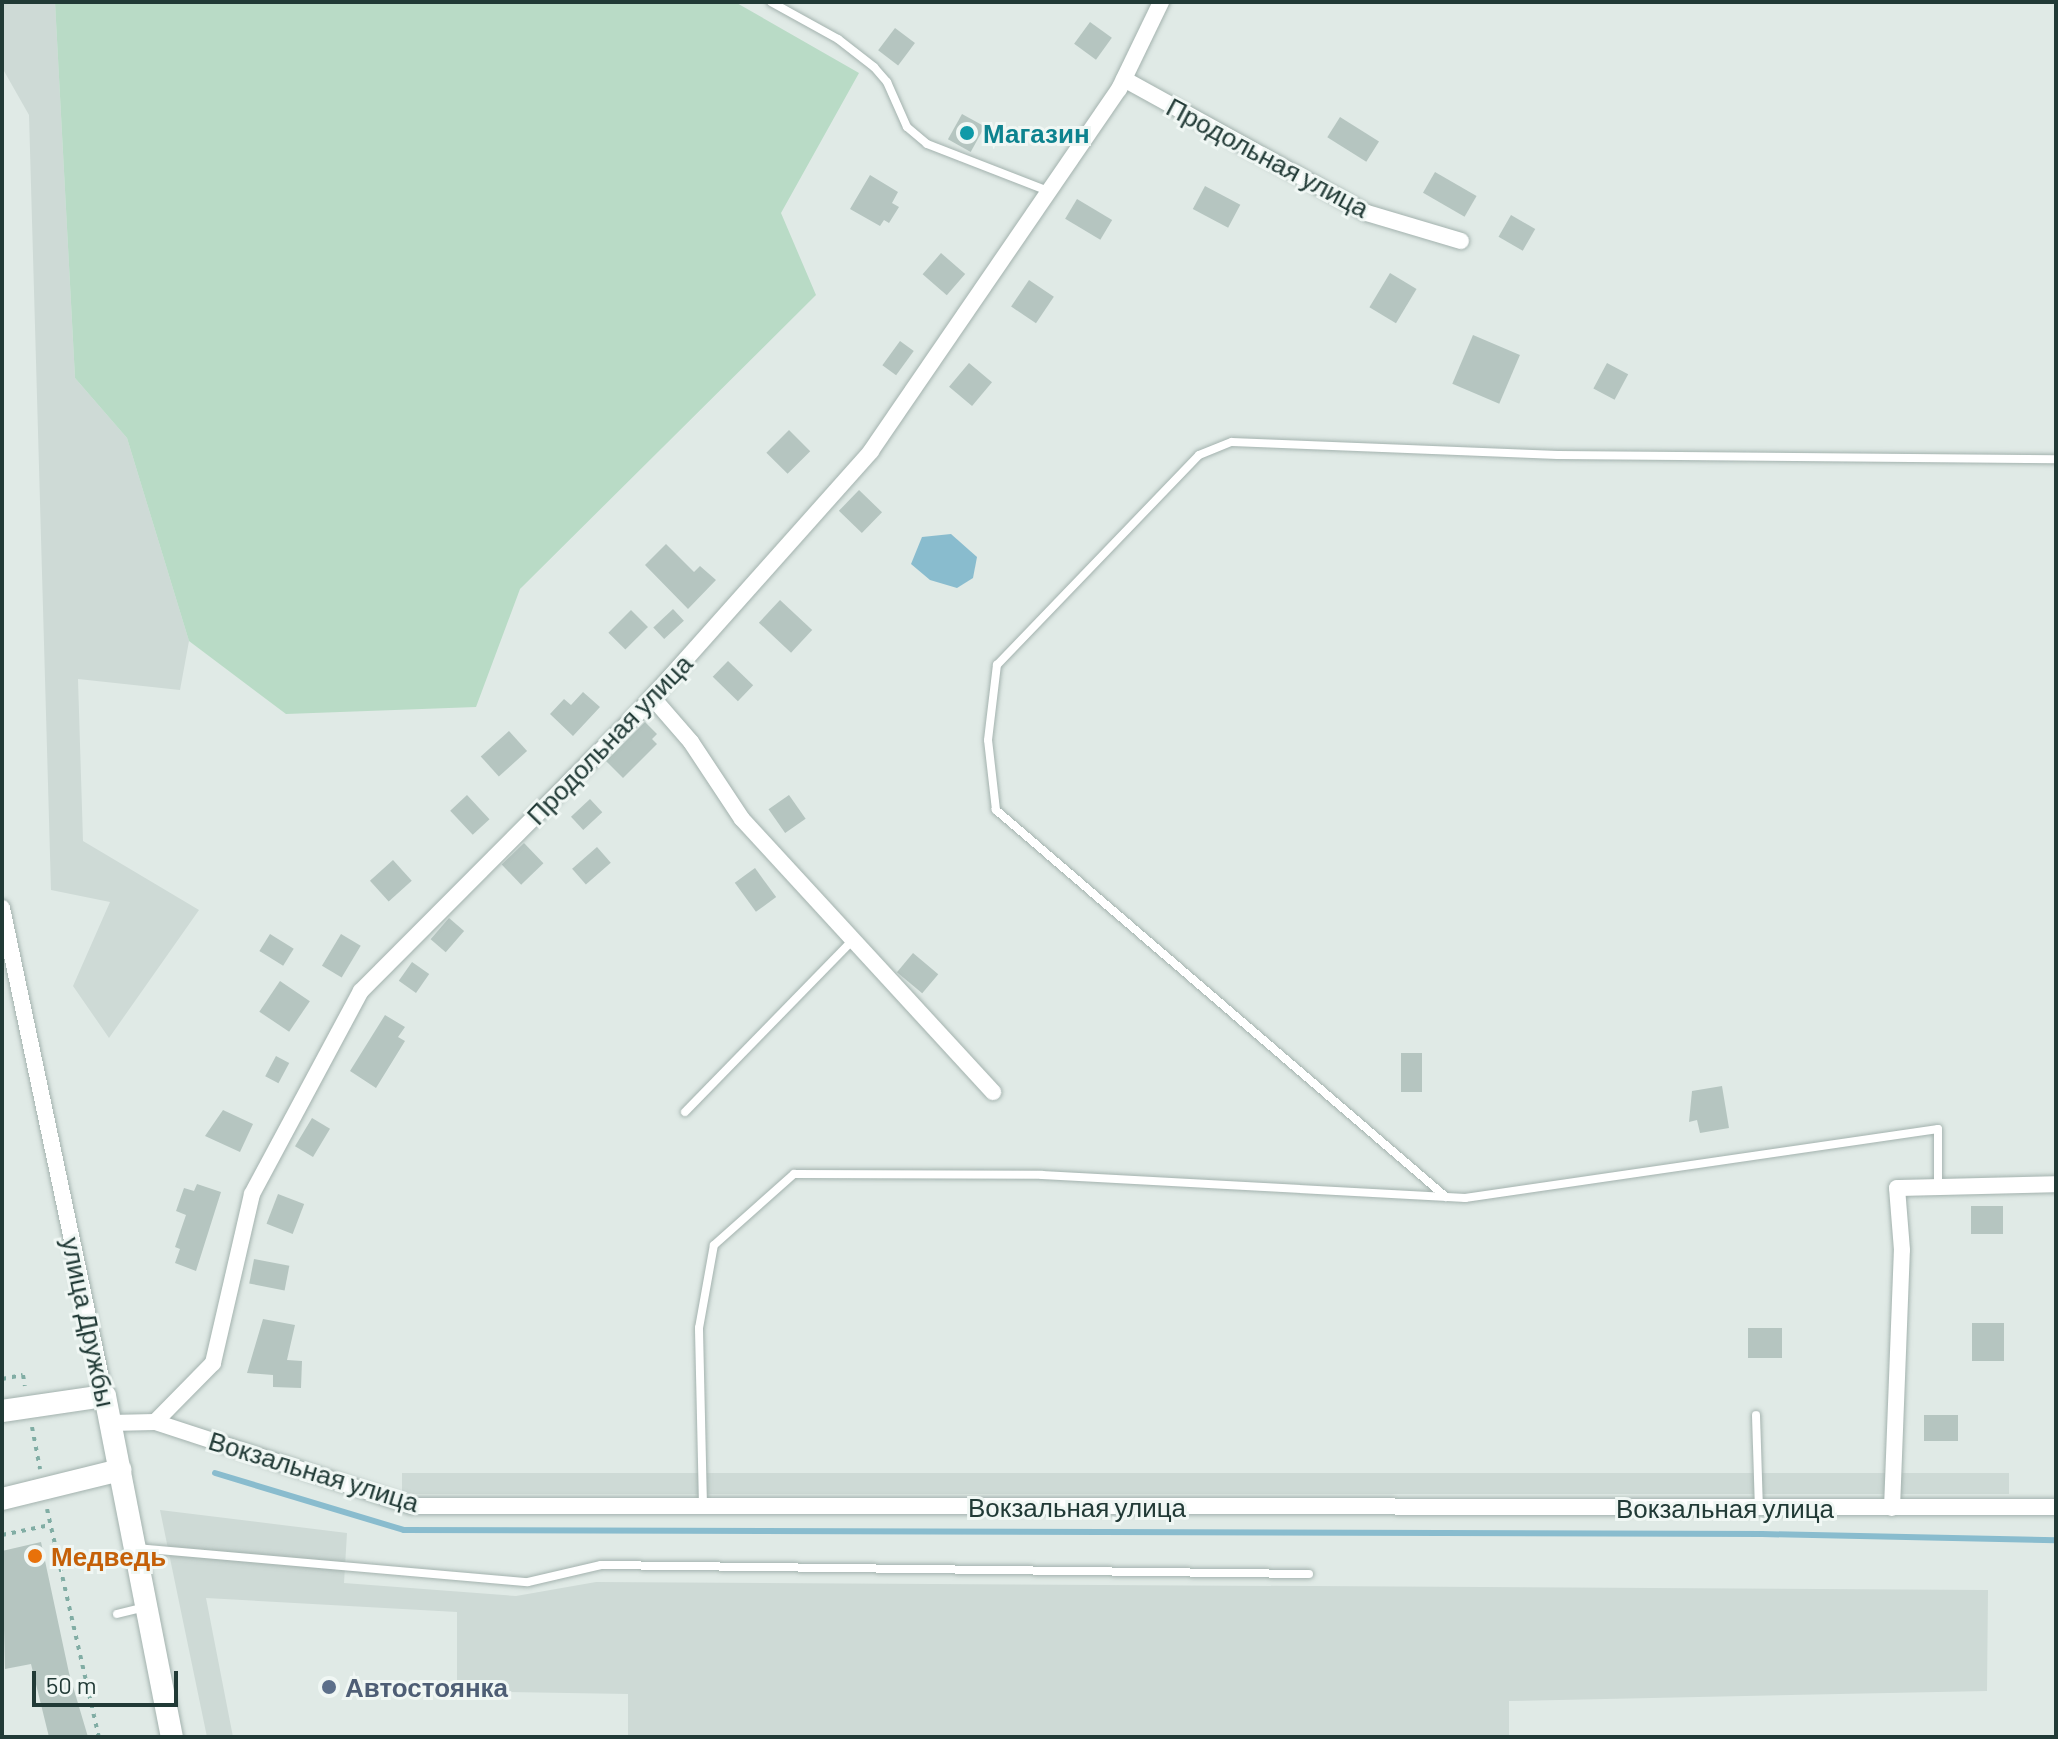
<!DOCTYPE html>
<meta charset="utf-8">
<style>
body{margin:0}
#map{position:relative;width:2058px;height:1739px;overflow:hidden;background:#e0eae6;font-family:Barlow,sans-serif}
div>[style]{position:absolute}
.built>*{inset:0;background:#cedad6;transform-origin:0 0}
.green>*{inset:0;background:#b9dbc6}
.water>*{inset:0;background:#89bcce}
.stream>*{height:6px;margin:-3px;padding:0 3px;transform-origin:3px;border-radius:3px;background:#89bcce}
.building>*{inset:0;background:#b5c5c0;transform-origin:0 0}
.path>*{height:4px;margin-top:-2px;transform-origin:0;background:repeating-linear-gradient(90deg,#81ada4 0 4px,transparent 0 10px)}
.roads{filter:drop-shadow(0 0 2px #a3b2ae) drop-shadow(0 0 2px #a3b2ae)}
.lane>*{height:8px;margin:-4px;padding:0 4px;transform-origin:4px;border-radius:4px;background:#fff}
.street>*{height:16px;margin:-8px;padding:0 8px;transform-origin:8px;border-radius:8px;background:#fff}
.secondary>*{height:22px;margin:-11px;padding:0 11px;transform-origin:11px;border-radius:11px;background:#fff}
.dots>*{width:22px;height:22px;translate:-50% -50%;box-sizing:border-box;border:4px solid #f0f7f4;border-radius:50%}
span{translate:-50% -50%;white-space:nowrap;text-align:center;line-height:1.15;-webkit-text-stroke:6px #f0f7f4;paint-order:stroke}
.culture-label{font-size:26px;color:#0d838f;font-weight:700}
.left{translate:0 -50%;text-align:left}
.street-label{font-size:26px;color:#213a36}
.food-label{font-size:26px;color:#c56008;font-weight:700}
.service-label{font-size:26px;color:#4e5e75;font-weight:700}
.frame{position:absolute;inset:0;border:4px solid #213a36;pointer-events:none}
.scale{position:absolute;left:32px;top:1671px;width:146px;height:36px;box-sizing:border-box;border:4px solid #213a36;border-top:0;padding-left:10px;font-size:24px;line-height:28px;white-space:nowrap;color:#213a36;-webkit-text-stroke:6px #f0f7f4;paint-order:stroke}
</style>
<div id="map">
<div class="built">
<div style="clip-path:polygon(4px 2px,55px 2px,75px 378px,127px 438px,189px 641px,180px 690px,78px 679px,83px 841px,199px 910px,109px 1038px,73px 986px,110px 902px,51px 890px,29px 115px,4px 71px)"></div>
<div style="left:402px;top:1473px;width:1607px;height:21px"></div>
<div style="clip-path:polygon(160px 1510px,347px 1533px,344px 1583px,516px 1596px,596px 1582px,1988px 1590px,1987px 1691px,1509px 1701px,1509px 1737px,628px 1737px,628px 1694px,457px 1691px,457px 1612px,206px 1598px,233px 1737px,207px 1737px)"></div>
</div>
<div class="green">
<div style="clip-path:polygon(55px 2px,735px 2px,859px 73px,781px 213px,816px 295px,520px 589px,476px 707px,286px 714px,189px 641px,127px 438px,75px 378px)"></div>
</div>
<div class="water">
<div style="clip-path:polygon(951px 534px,977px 557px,973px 578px,957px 588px,930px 580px,911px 564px,922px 537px)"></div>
</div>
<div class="stream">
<div style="left:215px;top:1473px;width:197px;rotate:16.8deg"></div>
<div style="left:404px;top:1530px;width:1358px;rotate:0.17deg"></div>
<div style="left:1762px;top:1534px;width:294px;rotate:1.2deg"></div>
</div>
<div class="building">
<div style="left:1090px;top:22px;width:27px;height:27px;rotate:36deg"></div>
<div style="left:895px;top:28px;width:25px;height:28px;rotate:37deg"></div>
<div style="left:962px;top:114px;width:26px;height:29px;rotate:29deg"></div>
<div style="left:1340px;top:117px;width:46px;height:24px;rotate:32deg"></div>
<div style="left:1435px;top:172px;width:48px;height:24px;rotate:30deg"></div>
<div style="clip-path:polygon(870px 175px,898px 192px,892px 203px,899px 207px,889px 223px,884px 220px,880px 226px,850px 209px)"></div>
<div style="left:1205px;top:186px;width:40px;height:26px;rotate:28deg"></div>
<div style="left:1077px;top:199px;width:41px;height:23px;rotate:31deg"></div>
<div style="left:1511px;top:215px;width:28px;height:25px;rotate:30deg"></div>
<div style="left:941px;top:253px;width:32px;height:28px;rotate:41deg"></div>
<div style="left:1390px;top:273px;width:31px;height:40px;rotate:31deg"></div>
<div style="left:1029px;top:280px;width:30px;height:32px;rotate:34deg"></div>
<div style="left:1473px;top:335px;width:51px;height:53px;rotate:23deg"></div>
<div style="left:900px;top:341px;width:17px;height:30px;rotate:36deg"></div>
<div style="left:969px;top:363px;width:30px;height:31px;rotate:40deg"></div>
<div style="left:1607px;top:363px;width:24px;height:29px;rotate:28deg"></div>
<div style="left:789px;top:430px;width:30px;height:32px;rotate:45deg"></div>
<div style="left:859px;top:490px;width:32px;height:29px;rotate:44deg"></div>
<div style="clip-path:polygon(666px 544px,694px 572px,700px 566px,716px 580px,688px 609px,645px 565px)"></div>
<div style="left:780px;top:600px;width:44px;height:31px;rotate:43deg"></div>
<div style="left:673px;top:609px;width:16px;height:27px;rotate:47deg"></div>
<div style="left:631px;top:610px;width:24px;height:32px;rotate:45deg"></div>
<div style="left:728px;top:661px;width:35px;height:22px;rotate:44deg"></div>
<div style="clip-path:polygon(583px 692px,600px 707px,573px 736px,550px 714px,564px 699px,571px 705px)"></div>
<div style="clip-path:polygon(645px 722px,657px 734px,652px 739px,657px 744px,623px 778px,606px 761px)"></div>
<div style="left:509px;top:731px;width:27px;height:38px;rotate:48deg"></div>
<div style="left:467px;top:795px;width:33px;height:23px;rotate:47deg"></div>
<div style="left:789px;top:795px;width:29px;height:25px;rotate:55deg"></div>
<div style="left:590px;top:799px;width:18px;height:26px;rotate:47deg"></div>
<div style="left:524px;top:843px;width:28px;height:31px;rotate:46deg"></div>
<div style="left:597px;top:847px;width:21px;height:33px;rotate:49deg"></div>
<div style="left:393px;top:860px;width:28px;height:31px;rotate:48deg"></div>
<div style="left:755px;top:868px;width:36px;height:25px;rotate:54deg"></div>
<div style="left:449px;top:918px;width:20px;height:28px;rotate:41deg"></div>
<div style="left:270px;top:934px;width:28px;height:20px;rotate:32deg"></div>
<div style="left:341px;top:934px;width:23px;height:37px;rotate:31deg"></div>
<div style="left:913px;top:953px;width:33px;height:25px;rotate:40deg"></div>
<div style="left:412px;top:962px;width:21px;height:23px;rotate:35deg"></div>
<div style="left:280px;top:981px;width:36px;height:37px;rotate:34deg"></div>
<div style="clip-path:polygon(385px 1015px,405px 1027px,398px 1037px,405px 1041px,376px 1088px,350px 1071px)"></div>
<div style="left:1401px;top:1053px;width:21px;height:39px"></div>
<div style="left:276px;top:1056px;width:15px;height:23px;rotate:28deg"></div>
<div style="clip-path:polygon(1722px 1086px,1729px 1128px,1700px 1133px,1697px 1120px,1689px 1122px,1692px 1091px)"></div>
<div style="clip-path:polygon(223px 1110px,253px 1124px,240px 1152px,205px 1136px)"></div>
<div style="left:312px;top:1118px;width:21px;height:33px;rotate:31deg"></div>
<div style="clip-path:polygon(197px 1184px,221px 1192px,196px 1271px,175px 1263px,180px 1249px,175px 1247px,186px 1215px,176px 1211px,184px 1188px,194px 1191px)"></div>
<div style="left:278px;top:1194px;width:28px;height:32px;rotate:21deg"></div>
<div style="left:1971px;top:1206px;width:32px;height:28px"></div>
<div style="left:254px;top:1259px;width:36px;height:25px;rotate:11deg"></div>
<div style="clip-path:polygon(263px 1319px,295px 1325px,287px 1360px,302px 1361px,301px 1388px,273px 1387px,273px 1375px,247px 1373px)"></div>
<div style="left:1972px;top:1323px;width:32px;height:38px"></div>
<div style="left:1748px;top:1328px;width:34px;height:30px"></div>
<div style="left:1924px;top:1415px;width:34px;height:26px"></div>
<div style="clip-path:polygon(41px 1542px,69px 1673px,88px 1737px,49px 1737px,31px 1664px,5px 1669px,2px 1551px)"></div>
</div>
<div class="path">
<div style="left:2px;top:1379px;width:21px;rotate:-11deg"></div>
<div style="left:23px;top:1375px;width:11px;rotate:80deg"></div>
<div style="left:32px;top:1427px;width:43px;rotate:79.2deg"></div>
<div style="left:47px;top:1509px;width:234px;rotate:77.2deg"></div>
<div style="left:2px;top:1535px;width:49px;rotate:-11.8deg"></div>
</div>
<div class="roads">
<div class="lane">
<div style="left:771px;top:2px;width:77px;rotate:28.9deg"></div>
<div style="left:838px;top:39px;width:46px;rotate:37.9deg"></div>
<div style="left:874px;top:67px;width:20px;rotate:49deg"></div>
<div style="left:887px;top:82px;width:49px;rotate:66deg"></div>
<div style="left:907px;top:127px;width:26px;rotate:40deg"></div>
<div style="left:927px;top:144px;width:130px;rotate:21.2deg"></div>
<div style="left:685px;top:1112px;width:240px;rotate:-45.7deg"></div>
<div style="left:1446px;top:1197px;width:594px;rotate:-139.3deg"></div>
<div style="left:996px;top:810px;width:70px;rotate:-96.5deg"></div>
<div style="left:988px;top:740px;width:76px;rotate:-83.2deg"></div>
<div style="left:997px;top:665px;width:291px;rotate:-46.1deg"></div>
<div style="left:1199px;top:455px;width:35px;rotate:-22deg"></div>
<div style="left:1232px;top:442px;width:326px;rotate:2.3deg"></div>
<div style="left:1558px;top:455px;width:498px;rotate:0.5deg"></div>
<div style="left:1756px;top:1415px;width:93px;rotate:88.2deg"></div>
<div style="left:703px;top:1506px;width:178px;rotate:-91.3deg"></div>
<div style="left:699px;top:1328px;width:84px;rotate:-79.8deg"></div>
<div style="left:714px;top:1245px;width:107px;rotate:-41.6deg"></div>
<div style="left:794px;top:1174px;width:248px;rotate:0.2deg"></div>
<div style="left:1042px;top:1175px;width:424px;rotate:3.1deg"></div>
<div style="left:1465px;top:1198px;width:478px;rotate:-8.3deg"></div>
<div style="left:1938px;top:1129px;width:57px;rotate:90deg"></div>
<div style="left:136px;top:1548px;width:393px;rotate:5deg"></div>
<div style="left:528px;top:1582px;width:75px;rotate:-13.1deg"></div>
<div style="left:601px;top:1565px;width:708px;rotate:0.73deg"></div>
<div style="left:117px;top:1614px;width:30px;rotate:-14deg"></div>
</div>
<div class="street">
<div style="left:1124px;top:79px;width:277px;rotate:28.9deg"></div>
<div style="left:1367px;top:213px;width:98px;rotate:16.6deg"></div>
<div style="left:652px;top:697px;width:60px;rotate:49.1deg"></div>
<div style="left:691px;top:742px;width:92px;rotate:56.5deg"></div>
<div style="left:742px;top:819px;width:371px;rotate:47.4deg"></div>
<div style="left:2px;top:908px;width:499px;rotate:78.1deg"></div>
<div style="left:155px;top:1422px;width:83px;rotate:-45.5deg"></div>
<div style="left:213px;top:1363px;width:173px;rotate:-77deg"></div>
<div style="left:252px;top:1194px;width:230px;rotate:-61.8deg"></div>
<div style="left:361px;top:991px;width:391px;rotate:-45.1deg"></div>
<div style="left:637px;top:714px;width:352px;rotate:-48.3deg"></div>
<div style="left:871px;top:451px;width:439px;rotate:-55.6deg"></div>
<div style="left:1119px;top:89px;width:97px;rotate:-64.2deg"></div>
<div style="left:110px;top:1423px;width:45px;rotate:-1.3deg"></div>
<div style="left:155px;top:1422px;width:270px;rotate:18.1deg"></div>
<div style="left:412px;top:1506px;width:1644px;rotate:0.03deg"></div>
<div style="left:1892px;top:1508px;width:258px;rotate:-87.8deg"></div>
<div style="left:1902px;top:1250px;width:62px;rotate:-94.6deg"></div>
<div style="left:1897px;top:1188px;width:159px;rotate:-1.4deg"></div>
</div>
<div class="secondary">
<div style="left:2px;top:1411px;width:104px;rotate:-8.3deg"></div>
<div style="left:105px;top:1396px;width:348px;rotate:78.9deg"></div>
<div style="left:2px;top:1499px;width:122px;rotate:-13.8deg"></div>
</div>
</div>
<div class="dots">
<div style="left:967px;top:133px;background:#0f9aa8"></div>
<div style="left:35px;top:1556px;background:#e8710a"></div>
<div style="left:329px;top:1687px;background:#5c6f8a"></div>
</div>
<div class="culture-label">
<span class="left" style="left:983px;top:133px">Магазин</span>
</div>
<div class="street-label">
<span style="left:1268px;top:157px;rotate:28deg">Продольная улица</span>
<span style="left:609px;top:739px;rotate:-46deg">Продольная улица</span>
<span style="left:89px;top:1322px;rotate:78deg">улица Дружбы</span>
<span style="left:314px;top:1471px;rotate:17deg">Вокзальная улица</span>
<span style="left:1077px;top:1507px">Вокзальная улица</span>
<span style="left:1725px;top:1508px">Вокзальная улица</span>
</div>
<div class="food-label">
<span class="left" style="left:51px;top:1556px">Медведь</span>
</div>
<div class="service-label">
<span class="left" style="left:345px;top:1687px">Автостоянка</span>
</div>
<div class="frame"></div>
<div class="scale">50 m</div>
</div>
